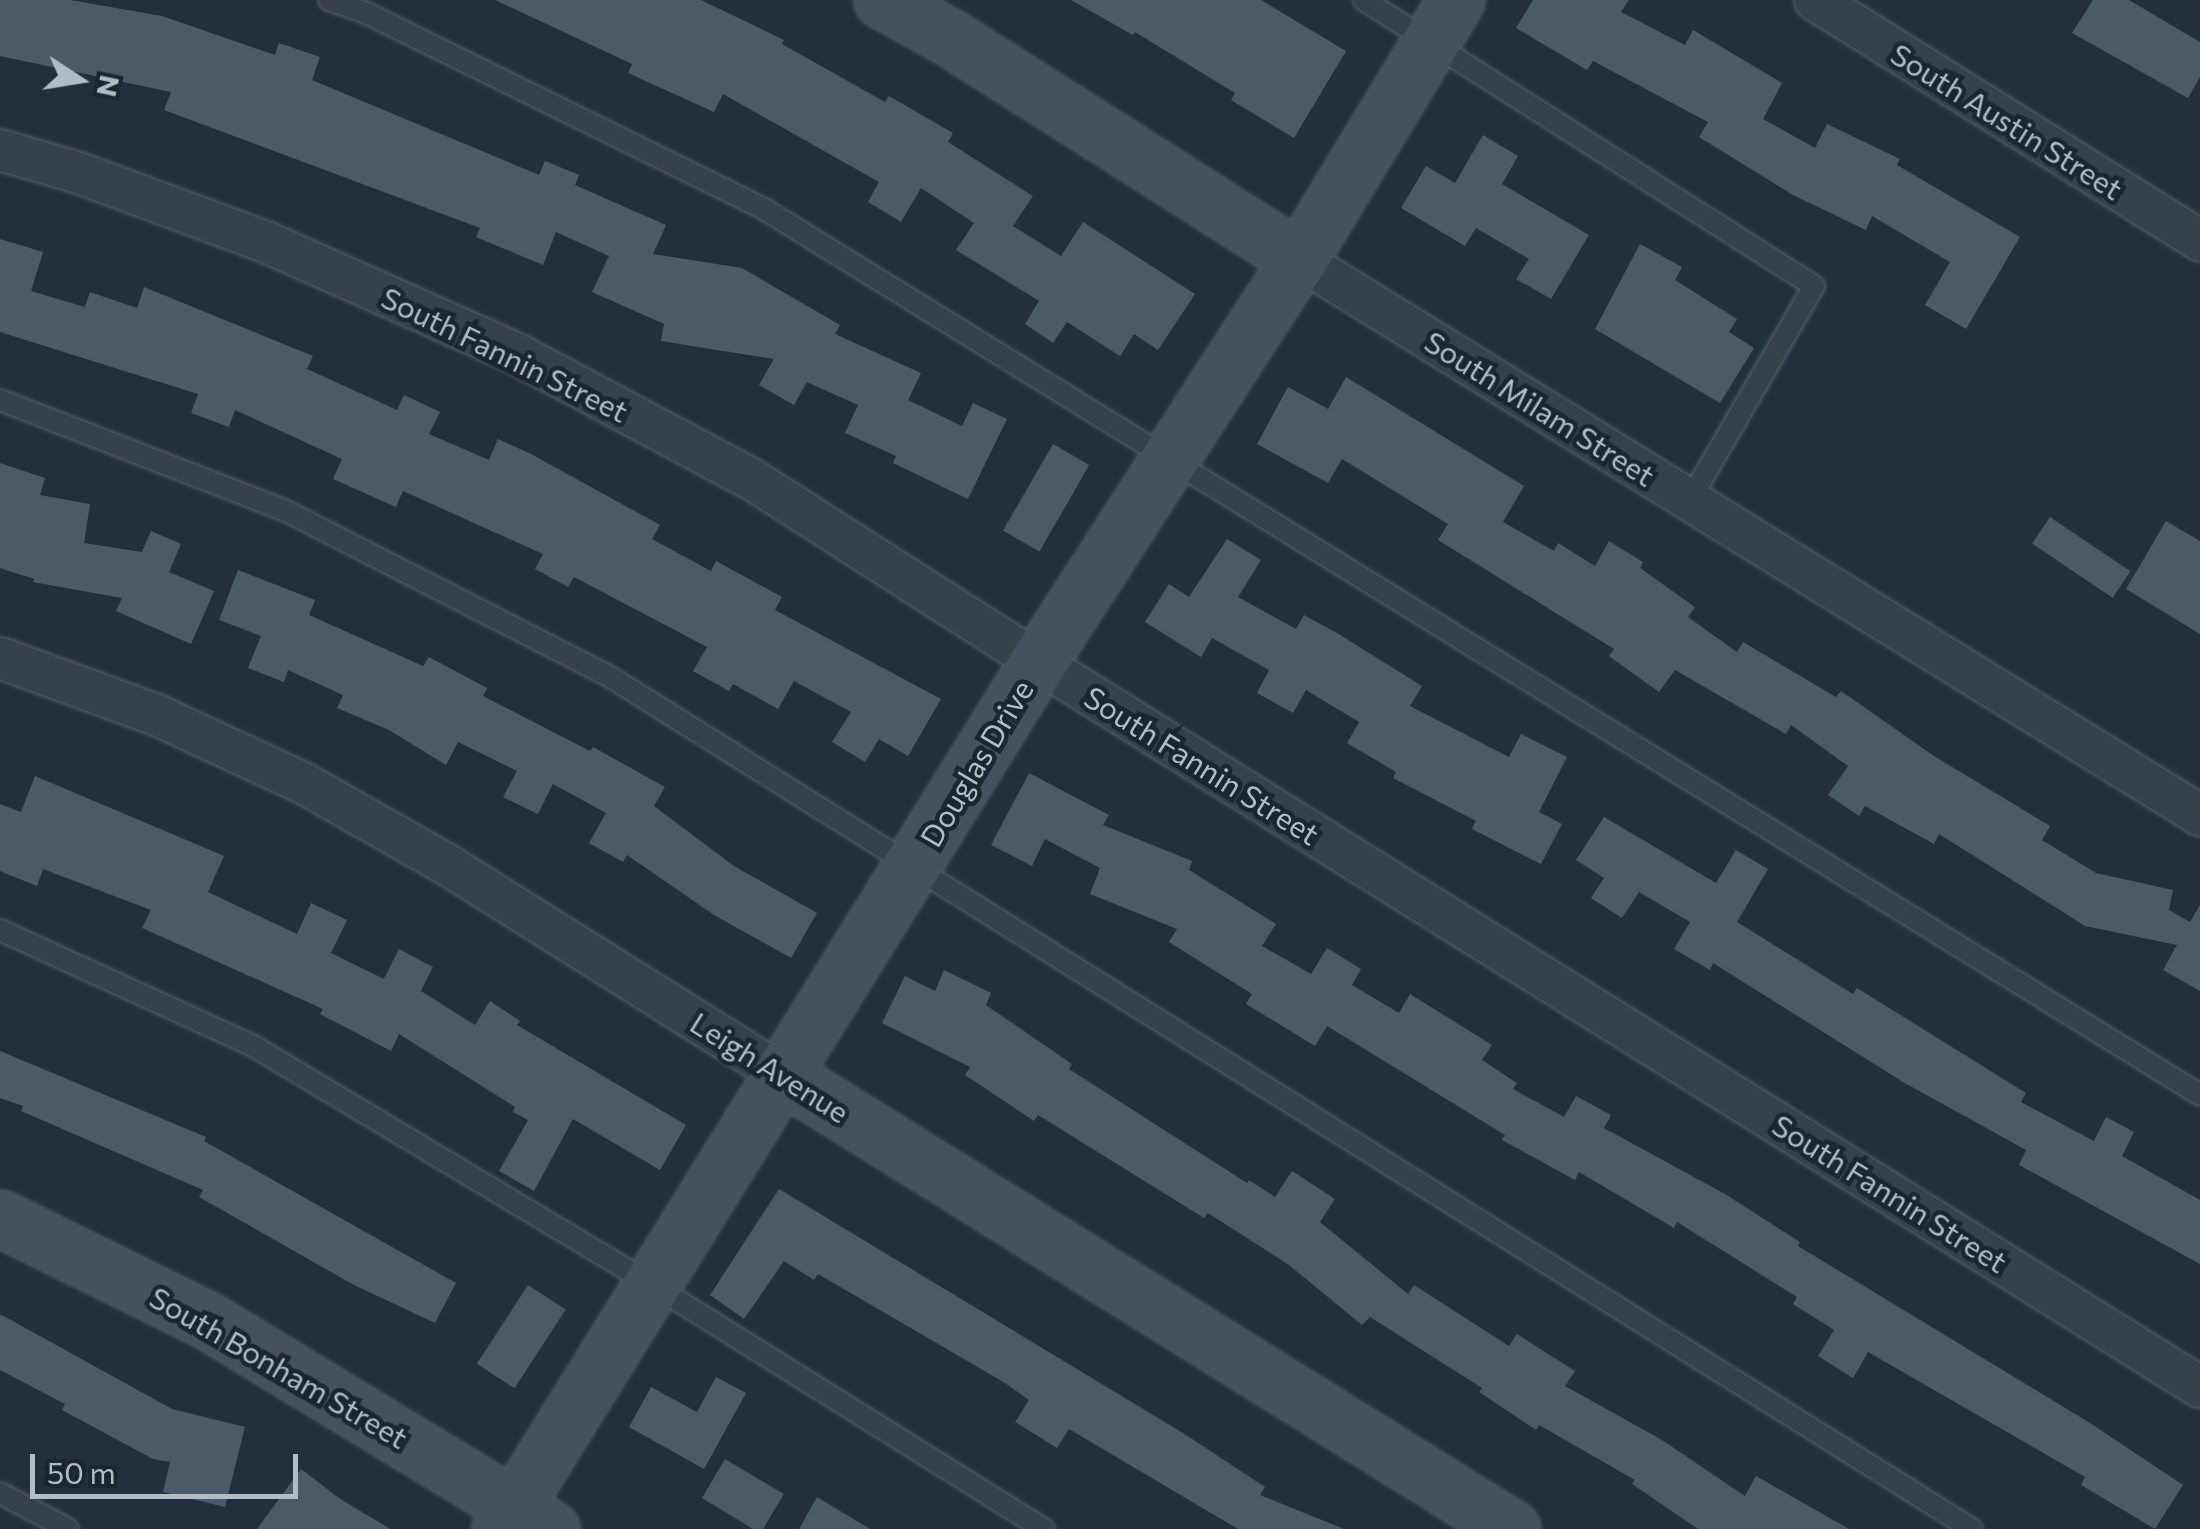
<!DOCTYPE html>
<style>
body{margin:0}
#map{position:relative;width:2200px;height:1529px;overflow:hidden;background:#23303c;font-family:Commissioner,sans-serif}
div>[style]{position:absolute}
.building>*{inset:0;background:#4c5967;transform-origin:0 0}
.roads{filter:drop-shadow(0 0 2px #555f6a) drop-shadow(0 0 2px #555f6a)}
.lane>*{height:20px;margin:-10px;padding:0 10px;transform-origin:10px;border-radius:10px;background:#37414c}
.street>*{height:40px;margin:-20px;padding:0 20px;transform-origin:20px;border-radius:20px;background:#37414c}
.secondary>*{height:55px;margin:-27.5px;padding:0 27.5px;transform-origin:27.5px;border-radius:27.5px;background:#45515f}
span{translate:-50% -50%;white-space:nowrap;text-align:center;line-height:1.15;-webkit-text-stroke:9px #1c2631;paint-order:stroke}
.street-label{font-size:30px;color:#b2bcc7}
.north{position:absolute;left:30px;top:30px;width:100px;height:100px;-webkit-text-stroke:8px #1c2631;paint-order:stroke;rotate:102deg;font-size:28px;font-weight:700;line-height:40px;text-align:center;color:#b2bcc7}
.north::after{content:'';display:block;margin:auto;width:35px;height:45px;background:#b2bcc7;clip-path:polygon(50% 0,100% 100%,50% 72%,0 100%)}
.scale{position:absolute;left:30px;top:1454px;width:268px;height:45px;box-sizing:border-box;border:5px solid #b2bcc7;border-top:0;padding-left:12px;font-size:30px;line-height:35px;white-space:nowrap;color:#b2bcc7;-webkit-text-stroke:8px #1c2631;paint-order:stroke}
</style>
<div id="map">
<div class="building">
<div style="clip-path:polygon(0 0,70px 0,162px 16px,275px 55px,279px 43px,320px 57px,312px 80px,539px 175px,545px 161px,579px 175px,575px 185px,666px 225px,653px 254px,742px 268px,840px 325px,835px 334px,921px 373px,908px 400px,962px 426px,973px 403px,1007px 419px,968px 499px,893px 463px,896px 456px,845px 433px,858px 405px,807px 382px,794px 405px,759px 385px,774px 359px,661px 341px,664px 324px,592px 292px,609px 256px,556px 232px,543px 265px,476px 237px,480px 228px,164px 110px,171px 92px,0 56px)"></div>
<div style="clip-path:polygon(495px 0,701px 0,784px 40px,782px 44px,885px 102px,889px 96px,953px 133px,948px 142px,1033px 196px,1013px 226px,1061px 256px,1083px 222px,1195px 294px,1158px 350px,1134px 334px,1120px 356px,1067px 322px,1053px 343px,1025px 324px,1039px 301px,956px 250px,974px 223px,921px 188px,901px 222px,868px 202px,879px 182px,723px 94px,714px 112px,628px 73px,632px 64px)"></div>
<div style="clip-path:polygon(1071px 0,1261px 0,1346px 51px,1294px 138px,1231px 100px,1235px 93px,1135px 32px,1133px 35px)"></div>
<div style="clip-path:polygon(1533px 0,1629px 0,1621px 12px,1685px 45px,1693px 30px,1782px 83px,1763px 119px,1815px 148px,1827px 124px,1900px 159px,1897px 165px,2020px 237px,1966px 329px,1925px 305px,1950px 262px,1872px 216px,1866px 230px,1793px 195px,1699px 137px,1708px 122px,1593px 61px,1587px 70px,1516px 28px)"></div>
<div style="clip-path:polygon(2093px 0,2129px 0,2200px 42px,2200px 77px,2188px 98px,2072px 33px)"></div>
<div style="clip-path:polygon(1483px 135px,1518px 156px,1502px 184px,1589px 235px,1551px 299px,1516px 279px,1529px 259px,1476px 228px,1465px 246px,1401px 208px,1426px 166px,1455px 183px)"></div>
<div style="clip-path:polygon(0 239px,43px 252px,31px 291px,85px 307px,90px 292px,137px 308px,144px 287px,313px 356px,307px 369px,397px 410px,404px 395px,440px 412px,429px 434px,489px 460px,498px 439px,531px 454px,660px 525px,652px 539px,711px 571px,716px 561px,782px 597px,775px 610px,941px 699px,908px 756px,879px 739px,865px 762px,832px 742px,851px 712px,794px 681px,778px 709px,733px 684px,729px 691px,693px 671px,707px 647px,574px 577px,568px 587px,535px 569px,543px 554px,403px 491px,396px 507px,333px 479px,342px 459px,235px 410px,229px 427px,191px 413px,198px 394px,0 332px)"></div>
<div style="clip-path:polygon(1640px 244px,1682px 267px,1675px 280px,1737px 319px,1729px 332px,1754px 348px,1720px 403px,1595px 329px)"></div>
<div style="clip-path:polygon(1346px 377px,1524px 486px,1503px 522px,1554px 551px,1558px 543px,1595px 566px,1609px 541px,1643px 562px,1640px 568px,1695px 607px,1688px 617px,1737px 652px,1743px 642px,1836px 697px,1841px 691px,1934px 756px,2050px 826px,2042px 840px,2096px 873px,2173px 890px,2169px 910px,2190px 922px,2200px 905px,2200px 991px,2163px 970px,2177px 945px,2085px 926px,1939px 834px,1934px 844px,1865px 806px,1859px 816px,1828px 795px,1848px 766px,1791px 725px,1786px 734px,1675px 670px,1659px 692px,1609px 656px,1614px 649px,1438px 540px,1448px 524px,1342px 459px,1328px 483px,1257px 444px,1288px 387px,1328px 409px)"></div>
<div style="left:1053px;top:444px;width:42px;height:100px;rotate:30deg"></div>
<div style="clip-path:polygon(0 463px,45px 478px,40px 495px,90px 504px,84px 543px,142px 552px,151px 531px,181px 544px,169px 572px,214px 591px,191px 644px,116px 611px,122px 598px,33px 582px,34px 579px,0 568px)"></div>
<div style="left:2050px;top:517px;width:97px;height:32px;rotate:34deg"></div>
<div style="clip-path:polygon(2166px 521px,2200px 541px,2200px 634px,2126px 589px)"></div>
<div style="clip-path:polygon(1227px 539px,1261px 560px,1238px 597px,1296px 629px,1304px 615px,1337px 633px,1422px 686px,1410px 706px,1509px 757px,1521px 734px,1567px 757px,1539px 812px,1562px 824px,1541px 864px,1472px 829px,1476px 821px,1393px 778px,1396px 772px,1347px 743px,1359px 722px,1306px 690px,1293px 713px,1257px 693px,1269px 670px,1212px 638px,1201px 657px,1145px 622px,1169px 584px,1189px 597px)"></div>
<div style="clip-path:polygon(238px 570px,315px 600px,309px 615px,423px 666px,429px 657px,487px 688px,483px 696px,590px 751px,593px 747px,665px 787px,654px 806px,734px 866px,817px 913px,791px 958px,714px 915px,627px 855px,623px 862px,589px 843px,606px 813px,553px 784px,538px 814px,503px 797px,517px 771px,458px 742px,446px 765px,389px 730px,337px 708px,343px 695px,288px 670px,284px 682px,248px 668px,261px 636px,219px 620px)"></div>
<div style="clip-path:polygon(1029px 773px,1109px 815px,1103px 825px,1192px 861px,1189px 870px,1276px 924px,1262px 946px,1311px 974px,1327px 948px,1361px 969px,1352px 985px,1399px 1013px,1410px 994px,1492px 1045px,1482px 1060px,1517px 1083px,1513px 1089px,1564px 1117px,1576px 1096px,1611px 1115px,1604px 1128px,1725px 1194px,1800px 1242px,1798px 1246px,2090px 1423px,2183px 1485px,2155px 1529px,2081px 1485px,2085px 1477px,1868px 1352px,1853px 1378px,1818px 1356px,1834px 1330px,1793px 1304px,1797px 1297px,1677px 1222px,1674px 1228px,1579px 1172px,1575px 1180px,1502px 1140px,1505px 1135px,1327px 1026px,1315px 1046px,1246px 1004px,1252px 994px,1169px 942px,1177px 929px,1090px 894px,1100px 868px,1045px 839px,1032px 866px,991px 845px)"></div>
<div style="clip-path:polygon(35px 776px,224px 856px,208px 892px,297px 934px,311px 903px,347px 920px,331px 953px,384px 979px,399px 949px,433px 967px,421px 991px,475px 1025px,490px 1001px,520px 1021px,517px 1025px,686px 1125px,660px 1170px,573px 1119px,534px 1191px,499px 1171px,528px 1120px,513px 1112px,515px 1107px,399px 1034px,391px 1051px,320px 1014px,323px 1009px,142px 928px,151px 910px,43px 869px,37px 886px,0 871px,0 804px,21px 812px)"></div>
<div style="clip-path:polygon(1604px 817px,1716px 883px,1736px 850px,1768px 869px,1737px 922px,1853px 994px,1857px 988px,2026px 1093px,2021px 1102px,2094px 1141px,2106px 1117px,2134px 1132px,2122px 1156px,2200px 1200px,2200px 1264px,2019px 1165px,2026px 1150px,1903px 1082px,1713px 963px,1710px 970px,1674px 949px,1690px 922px,1639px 892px,1622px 918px,1591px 898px,1604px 878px,1576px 860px)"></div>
<div style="clip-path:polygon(944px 970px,991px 993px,986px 1005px,1072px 1064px,1069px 1069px,1247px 1183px,1249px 1180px,1275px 1197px,1292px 1171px,1335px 1199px,1320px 1222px,1408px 1294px,1414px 1285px,1509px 1346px,1517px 1334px,1575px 1371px,1565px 1386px,1662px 1440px,1745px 1496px,1756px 1476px,1849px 1529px,1698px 1529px,1632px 1484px,1635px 1480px,1539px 1425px,1536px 1430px,1479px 1392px,1482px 1388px,1370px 1317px,1362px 1325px,1289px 1265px,1208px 1213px,1204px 1218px,1038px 1115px,1034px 1121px,965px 1075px,970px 1067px,882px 1023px,905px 976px,935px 991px)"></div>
<div style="clip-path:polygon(0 1051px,206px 1137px,204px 1141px,456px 1283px,435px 1323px,354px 1285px,199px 1197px,203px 1190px,21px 1111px,23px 1106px,0 1098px)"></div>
<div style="clip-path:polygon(779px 1189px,1183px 1433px,1265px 1487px,1260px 1495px,1344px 1529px,1238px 1529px,1069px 1429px,1057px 1448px,1015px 1422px,1029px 1400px,1005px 1383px,818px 1274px,814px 1280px,784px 1261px,744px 1319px,710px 1295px)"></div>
<div style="left:528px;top:1285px;width:45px;height:94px;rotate:33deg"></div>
<div style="clip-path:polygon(0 1314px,172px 1409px,245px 1427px,225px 1507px,163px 1492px,170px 1462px,153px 1459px,62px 1410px,65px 1404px,0 1370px)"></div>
<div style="clip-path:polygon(716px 1377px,746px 1393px,704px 1469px,629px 1427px,651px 1387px,697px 1412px)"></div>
<div style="clip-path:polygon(725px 1459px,784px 1494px,763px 1529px,753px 1529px,702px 1498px)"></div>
<div style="clip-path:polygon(301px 1469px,339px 1498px,390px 1529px,257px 1529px)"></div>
<div style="clip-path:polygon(817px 1497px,870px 1529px,799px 1529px)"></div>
</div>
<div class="roads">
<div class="lane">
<div style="left:329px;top:0;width:39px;rotate:19deg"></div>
<div style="left:366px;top:13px;width:444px;rotate:26.2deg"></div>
<div style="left:764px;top:209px;width:1687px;rotate:31.67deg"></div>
<div style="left:1364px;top:0;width:533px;rotate:32.44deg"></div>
<div style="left:1814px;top:286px;width:247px;rotate:120.1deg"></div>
<div style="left:0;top:400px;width:305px;rotate:21.2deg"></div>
<div style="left:284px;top:510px;width:369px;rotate:27.1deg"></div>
<div style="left:612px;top:678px;width:1604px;rotate:32.04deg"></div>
<div style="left:0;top:930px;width:281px;rotate:24.6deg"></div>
<div style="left:255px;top:1047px;width:464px;rotate:30.9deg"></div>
<div style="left:653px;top:1285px;width:461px;rotate:32deg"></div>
<div style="left:0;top:1493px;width:77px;rotate:27.9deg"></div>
</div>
<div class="street">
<div style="left:1815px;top:0;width:454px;rotate:32deg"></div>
<div style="left:0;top:150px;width:82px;rotate:16.2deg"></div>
<div style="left:79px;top:173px;width:202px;rotate:20.3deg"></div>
<div style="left:268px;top:243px;width:275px;rotate:24deg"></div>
<div style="left:519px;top:355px;width:265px;rotate:28.1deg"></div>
<div style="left:753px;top:480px;width:338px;rotate:32.6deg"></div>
<div style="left:1038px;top:662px;width:1370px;rotate:31.96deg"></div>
<div style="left:1299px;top:259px;width:1059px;rotate:31.68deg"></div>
<div style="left:0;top:658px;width:169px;rotate:20deg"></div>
<div style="left:159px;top:716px;width:161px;rotate:25deg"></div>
<div style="left:305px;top:784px;width:162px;rotate:29.6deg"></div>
<div style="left:446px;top:864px;width:399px;rotate:32.1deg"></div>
</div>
<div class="secondary">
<div style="left:882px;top:0;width:77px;rotate:28.9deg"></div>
<div style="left:949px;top:37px;width:414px;rotate:32.4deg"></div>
<div style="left:784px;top:1076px;width:857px;rotate:31.89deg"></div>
<div style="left:0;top:1218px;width:234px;rotate:26.3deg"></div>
<div style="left:210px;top:1322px;width:399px;rotate:31.3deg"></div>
<div style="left:500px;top:1529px;width:1020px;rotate:-58.18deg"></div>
<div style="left:1038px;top:662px;width:480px;rotate:-57.1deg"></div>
<div style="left:1299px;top:259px;width:303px;rotate:-58.8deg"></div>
</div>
</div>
<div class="street-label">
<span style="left:2007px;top:121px;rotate:32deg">South Austin Street</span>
<span style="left:505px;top:354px;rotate:26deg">South Fannin Street</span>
<span style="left:1540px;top:408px;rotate:32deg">South Milam Street</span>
<span style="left:976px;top:763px;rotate:-59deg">Douglas Drive</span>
<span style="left:1202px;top:765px;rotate:32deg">South Fannin Street</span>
<span style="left:770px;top:1067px;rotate:32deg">Leigh Avenue</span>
<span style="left:1890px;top:1193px;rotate:32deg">South Fannin Street</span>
<span style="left:279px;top:1367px;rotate:30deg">South Bonham Street</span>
</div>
<div class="north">N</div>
<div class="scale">50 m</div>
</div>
